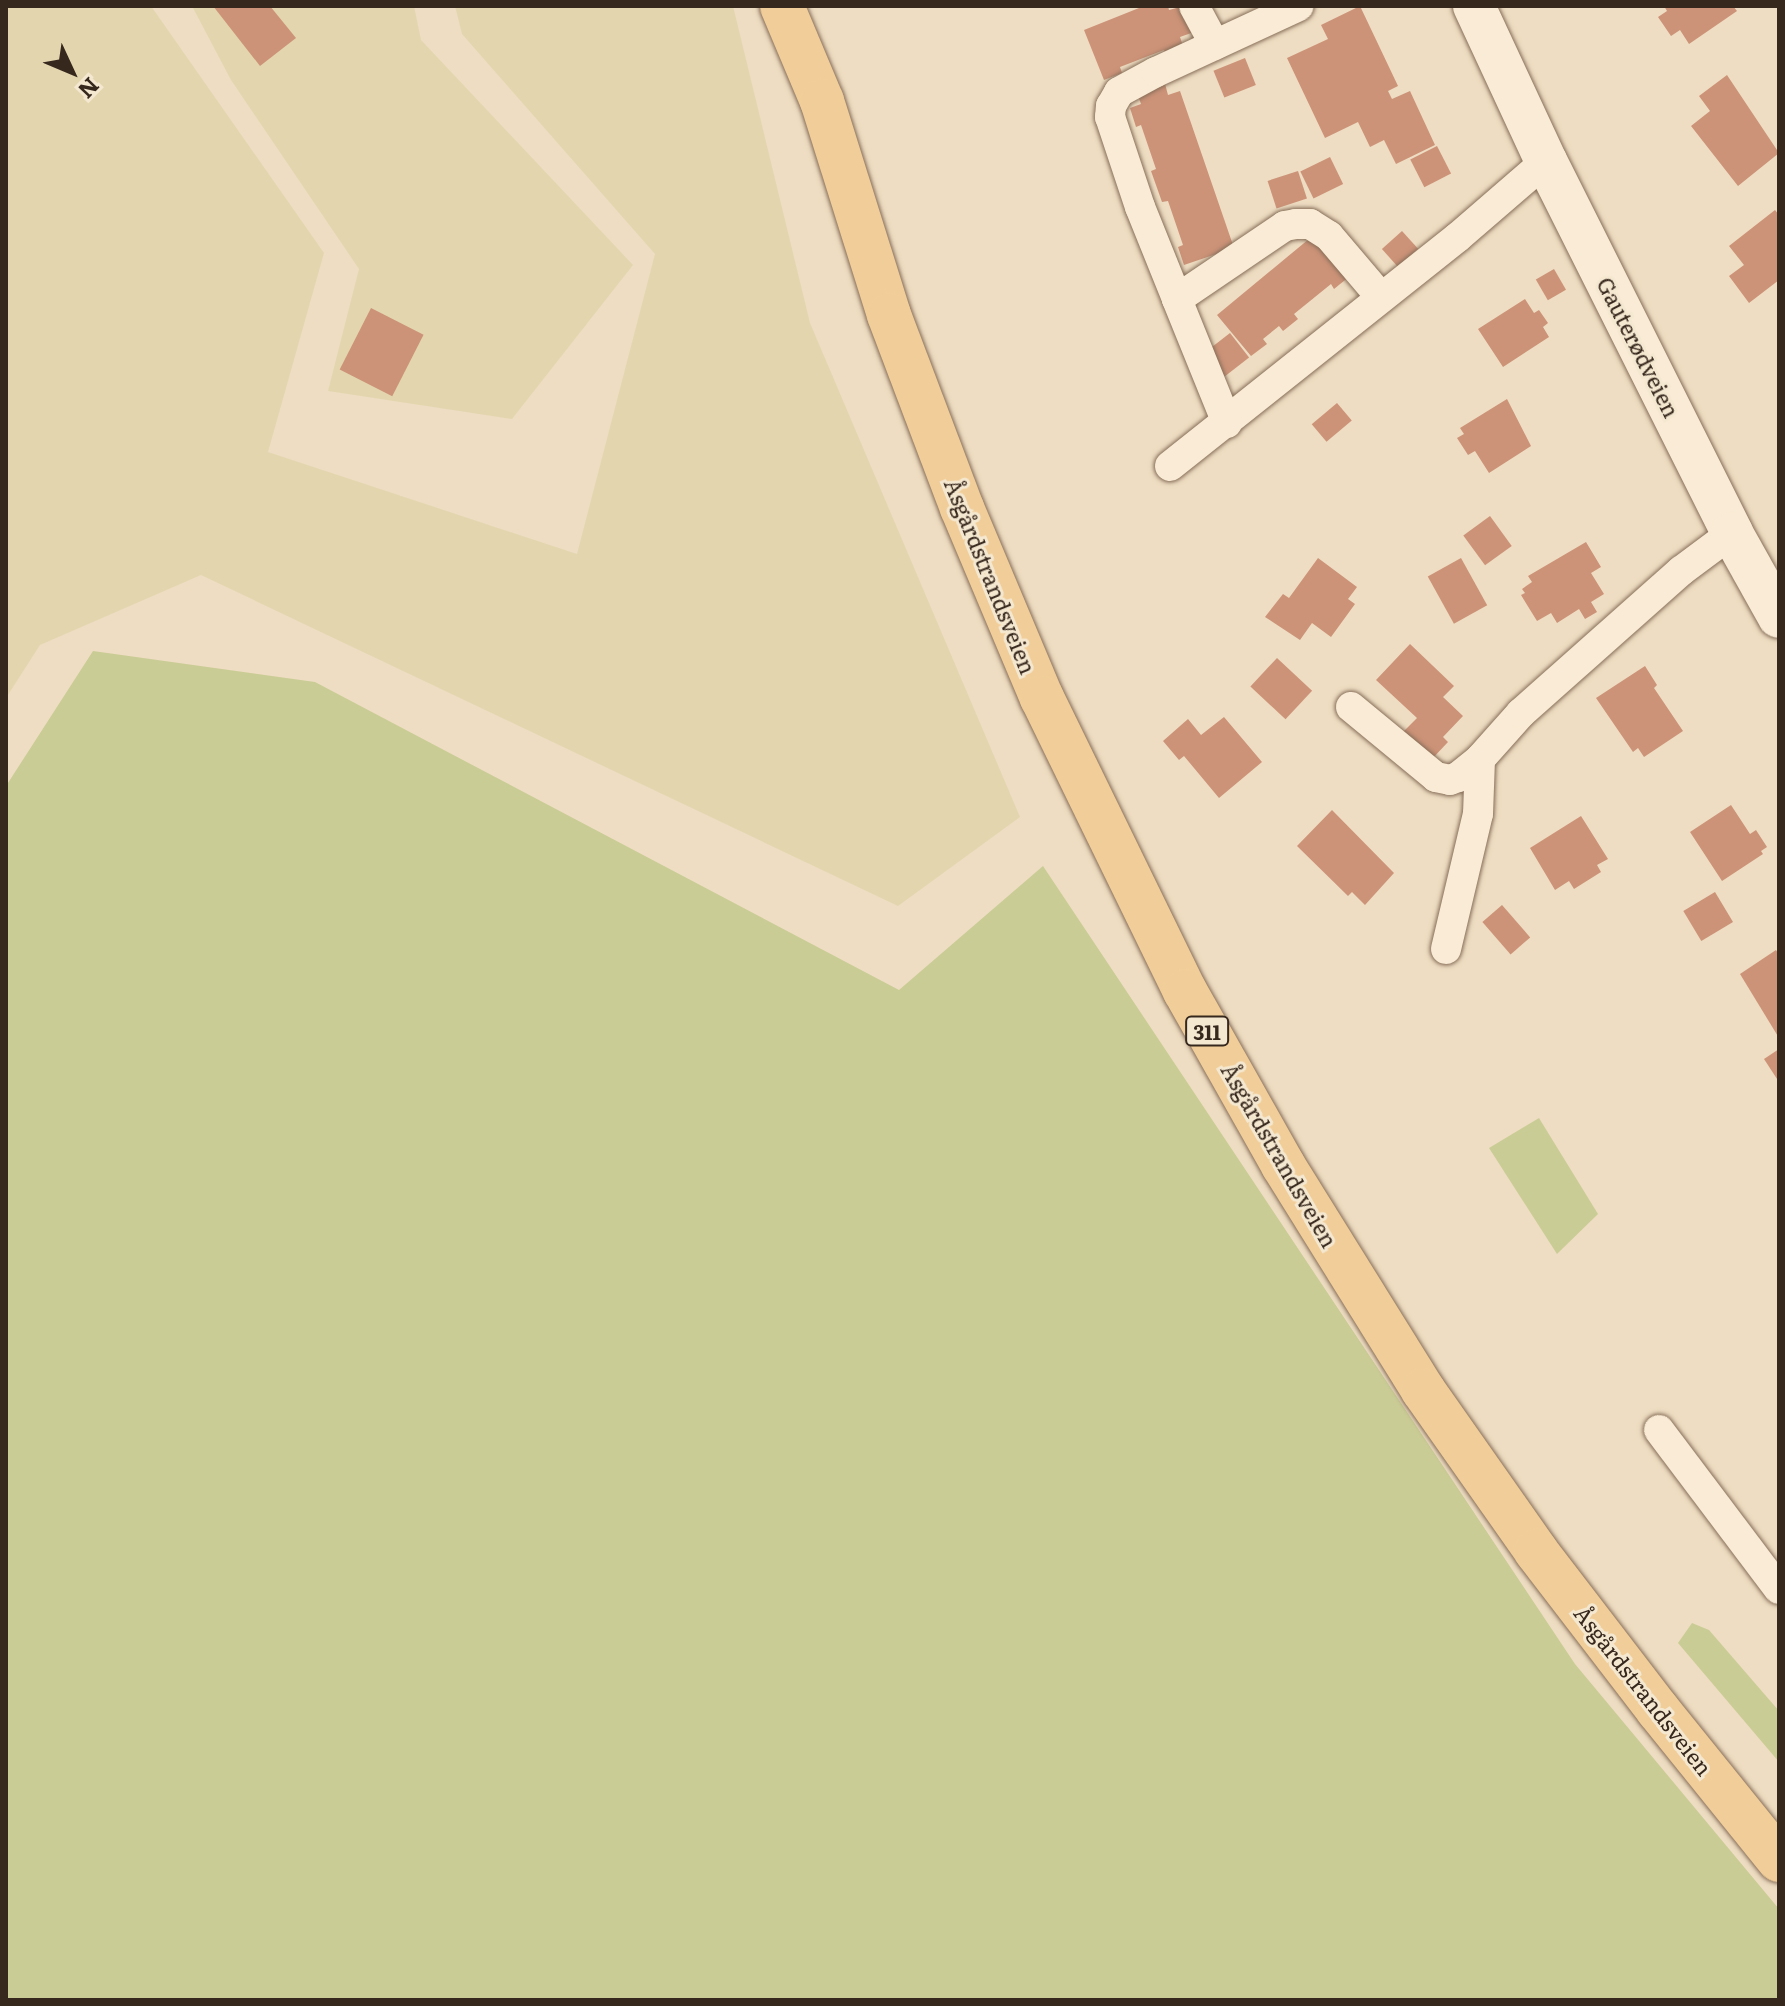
<!DOCTYPE html>
<meta charset="utf-8">
<style>
body{margin:0}
#map{position:relative;width:1785px;height:2006px;overflow:hidden;background:#eeddc2;font-family:Literata,serif}
div>[style]{position:absolute}
.farmland>*{inset:0;background:#e3d6af}
.green>*{inset:0;background:#cacc96}
.building>*{inset:0;background:#cc9378;transform-origin:0 0}
.roads{filter:drop-shadow(0 0 2px #876e59) drop-shadow(0 0 2px #876e59)}
.minor>*{height:30px;margin:-15px;padding:0 15px;transform-origin:15px;border-radius:15px;background:#f9ebd5}
.secondary>*{height:42px;margin:-21px;padding:0 21px;transform-origin:21px;border-radius:21px;background:#f9ebd5}
.primary>*{height:44px;margin:-22px;padding:0 22px;transform-origin:22px;border-radius:22px;background:#f1ce99}
span{translate:-50% -50%;white-space:nowrap;text-align:center;line-height:1.15;-webkit-text-stroke:6px #f5e8d1;paint-order:stroke}
.shield-label span{padding:2px 6px;background:#f5e8d1;border:2px solid;border-radius:6px;-webkit-text-stroke-width:0}
.shield-label{font-size:20px;color:#37281d;font-weight:700}
.street-label{font-size:22px;color:#37281d}
.frame{position:absolute;inset:0;border:8px solid #37281d;pointer-events:none}
.north{position:absolute;left:32px;top:32px;width:80px;height:80px;-webkit-text-stroke:6px #f5e8d1;paint-order:stroke;rotate:134deg;font-size:22px;font-weight:700;line-height:32px;text-align:center;color:#37281d}
.north::after{content:'';display:block;margin:auto;width:28px;height:36px;background:#37281d;clip-path:polygon(50% 0,100% 100%,50% 72%,0 100%)}
</style>
<div id="map">
<div class="farmland">
<div style="clip-path:polygon(6px 6px,151px 6px,324px 253px,268px 452px,577px 554px,655px 254px,462px 34px,455px 6px,733px 6px,810px 323px,1020px 817px,898px 906px,201px 575px,40px 645px,6px 698px)"></div>
<div style="clip-path:polygon(192px 6px,414px 6px,421px 40px,633px 265px,512px 419px,328px 391px,359px 269px,231px 80px)"></div>
</div>
<div class="green">
<div style="clip-path:polygon(93px 651px,315px 682px,899px 990px,1043px 866px,1575px 1664px,1779px 1909px,1779px 2000px,6px 2000px,6px 786px)"></div>
<div style="clip-path:polygon(1539px 1118px,1598px 1214px,1557px 1254px,1489px 1148px)"></div>
<div style="clip-path:polygon(1692px 1623px,1709px 1630px,1779px 1711px,1779px 1762px,1678px 1643px)"></div>
</div>
<div class="building">
<div style="clip-path:polygon(213px 6px,270px 6px,296px 38px,260px 66px)"></div>
<div style="clip-path:polygon(1144px 6px,1168px 6px,1169px 10px,1184px 6px,1194px 32px,1180px 37px,1184px 49px,1166px 56px,1164px 50px,1120px 67px,1122px 73px,1104px 80px,1084px 30px)"></div>
<div style="clip-path:polygon(1360px 6px,1398px 86px,1388px 91px,1392px 99px,1410px 91px,1435px 145px,1396px 164px,1384px 140px,1370px 147px,1358px 122px,1325px 138px,1287px 58px,1328px 39px,1321px 25px)"></div>
<div style="clip-path:polygon(1664px 6px,1733px 6px,1737px 11px,1689px 44px,1680px 30px,1671px 36px,1658px 17px,1667px 11px)"></div>
<div style="left:1245px;top:58px;width:29px;height:34px;rotate:68deg"></div>
<div style="clip-path:polygon(1727px 75px,1779px 153px,1738px 186px,1691px 126px,1710px 111px,1699px 96px)"></div>
<div style="clip-path:polygon(1164px 80px,1168px 95px,1180px 91px,1234px 248px,1184px 265px,1178px 247px,1183px 245px,1168px 201px,1162px 202px,1151px 171px,1156px 169px,1141px 125px,1136px 127px,1130px 108px,1141px 104px,1136px 90px)"></div>
<div style="left:1437px;top:146px;width:31px;height:30px;rotate:63deg"></div>
<div style="left:1330px;top:157px;width:30px;height:33px;rotate:64deg"></div>
<div style="left:1298px;top:171px;width:29px;height:32px;rotate:72deg"></div>
<div style="clip-path:polygon(1775px 210px,1779px 215px,1779px 280px,1749px 303px,1729px 276px,1744px 265px,1729px 246px)"></div>
<div style="left:1402px;top:231px;width:24px;height:27px;rotate:48deg"></div>
<div style="clip-path:polygon(1315px 234px,1350px 276px,1334px 289px,1331px 284px,1294px 314px,1298px 319px,1283px 331px,1279px 326px,1263px 339px,1267px 344px,1251px 356px,1217px 315px)"></div>
<div style="left:1554px;top:269px;width:24px;height:21px;rotate:60deg"></div>
<div style="clip-path:polygon(1525px 299px,1534px 313px,1539px 310px,1548px 323px,1543px 327px,1549px 337px,1503px 367px,1478px 329px)"></div>
<div style="left:371px;top:308px;width:59px;height:69px;rotate:27deg"></div>
<div style="left:1230px;top:333px;width:31px;height:31px;rotate:52deg"></div>
<div style="clip-path:polygon(1507px 399px,1531px 446px,1489px 473px,1475px 451px,1468px 455px,1457px 438px,1464px 434px,1460px 428px)"></div>
<div style="left:1337px;top:403px;width:23px;height:33px;rotate:50deg"></div>
<div style="left:1490px;top:516px;width:37px;height:33px;rotate:54deg"></div>
<div style="clip-path:polygon(1586px 542px,1601px 567px,1591px 573px,1604px 594px,1591px 602px,1597px 612px,1585px 619px,1579px 609px,1557px 623px,1551px 613px,1537px 621px,1521px 595px,1525px 593px,1522px 589px,1532px 582px,1528px 576px)"></div>
<div style="clip-path:polygon(1318px 558px,1357px 587px,1348px 599px,1355px 604px,1331px 637px,1312px 623px,1300px 640px,1265px 617px,1283px 594px,1289px 598px)"></div>
<div style="left:1461px;top:558px;width:54px;height:38px;rotate:61deg"></div>
<div style="clip-path:polygon(1410px 644px,1454px 686px,1443px 697px,1463px 716px,1443px 737px,1448px 742px,1432px 759px,1403px 732px,1417px 718px,1376px 680px)"></div>
<div style="left:1277px;top:658px;width:48px;height:39px;rotate:43deg"></div>
<div style="clip-path:polygon(1645px 666px,1657px 685px,1654px 688px,1683px 731px,1644px 757px,1638px 748px,1633px 752px,1596px 698px)"></div>
<div style="clip-path:polygon(1224px 717px,1262px 762px,1219px 798px,1184px 756px,1179px 760px,1163px 741px,1188px 719px,1201px 735px)"></div>
<div style="clip-path:polygon(1731px 805px,1750px 834px,1756px 830px,1767px 847px,1761px 851px,1763px 854px,1722px 881px,1690px 832px)"></div>
<div style="clip-path:polygon(1332px 810px,1394px 873px,1365px 905px,1352px 892px,1348px 896px,1297px 846px)"></div>
<div style="clip-path:polygon(1581px 816px,1608px 859px,1597px 865px,1601px 872px,1574px 889px,1569px 881px,1555px 890px,1530px 848px)"></div>
<div style="left:1715px;top:892px;width:35px;height:37px;rotate:59deg"></div>
<div style="left:1502px;top:905px;width:43px;height:26px;rotate:49deg"></div>
<div style="clip-path:polygon(1776px 950px,1779px 955px,1779px 1038px,1740px 974px)"></div>
<div style="clip-path:polygon(1779px 1049px,1779px 1082px,1764px 1059px)"></div>
</div>
<div class="roads">
<div class="minor">
<div style="left:1194px;top:6px;width:44px;rotate:61.7deg"></div>
<div style="left:1177px;top:299px;width:99px;rotate:-111.9deg"></div>
<div style="left:1140px;top:207px;width:95px;rotate:-108.4deg"></div>
<div style="left:1110px;top:117px;width:11px;rotate:-85deg"></div>
<div style="left:1111px;top:106px;width:16px;rotate:-60deg"></div>
<div style="left:1119px;top:92px;width:42px;rotate:-28.4deg"></div>
<div style="left:1156px;top:72px;width:157px;rotate:-24.8deg"></div>
<div style="left:1227px;top:423px;width:134px;rotate:-112deg"></div>
<div style="left:1177px;top:299px;width:130px;rotate:-34.1deg"></div>
<div style="left:1285px;top:226px;width:11px;rotate:-10deg"></div>
<div style="left:1296px;top:224px;width:14px"></div>
<div style="left:1310px;top:224px;width:22px;rotate:32deg"></div>
<div style="left:1329px;top:236px;width:79px;rotate:49.6deg"></div>
<div style="left:1170px;top:466px;width:368px;rotate:-38.5deg"></div>
<div style="left:1458px;top:237px;width:116px;rotate:-40.8deg"></div>
<div style="left:1351px;top:707px;width:110px;rotate:39.5deg"></div>
<div style="left:1436px;top:777px;width:14px;rotate:12deg"></div>
<div style="left:1450px;top:780px;width:9px;rotate:-21deg"></div>
<div style="left:1458px;top:777px;width:28px;rotate:-39deg"></div>
<div style="left:1446px;top:949px;width:139px;rotate:-76.7deg"></div>
<div style="left:1478px;top:814px;width:55px;rotate:-87.9deg"></div>
<div style="left:1480px;top:759px;width:62px;rotate:-48.3deg"></div>
<div style="left:1521px;top:713px;width:214px;rotate:-41.6deg"></div>
<div style="left:1681px;top:571px;width:64px;rotate:-36.7deg"></div>
<div style="left:1659px;top:1430px;width:199px;rotate:53deg"></div>
</div>
<div class="secondary">
<div style="left:1474px;top:6px;width:171px;rotate:65.1deg"></div>
<div style="left:1546px;top:161px;width:416px;rotate:63.4deg"></div>
<div style="left:1732px;top:533px;width:96px;rotate:60.8deg"></div>
</div>
<div class="primary">
<div style="left:782px;top:6px;width:103px;rotate:67.2deg"></div>
<div style="left:822px;top:101px;width:224px;rotate:72.6deg"></div>
<div style="left:889px;top:315px;width:206px;rotate:69.3deg"></div>
<div style="left:962px;top:508px;width:206px;rotate:67.2deg"></div>
<div style="left:1042px;top:698px;width:326px;rotate:64deg"></div>
<div style="left:1185px;top:991px;width:200px;rotate:60.6deg"></div>
<div style="left:1283px;top:1165px;width:265px;rotate:58.1deg"></div>
<div style="left:1423px;top:1390px;width:197px;rotate:54.9deg"></div>
<div style="left:1536px;top:1551px;width:200px;rotate:52.5deg"></div>
<div style="left:1658px;top:1710px;width:193px;rotate:51.1deg"></div>
</div>
</div>
<div class="shield-label">
<span style="left:1207px;top:1031px">311</span>
</div>
<div class="street-label">
<span style="left:1639px;top:347px;rotate:63deg">Gauterødveien</span>
<span style="left:991px;top:576px;rotate:68deg">Åsgårdstrandsveien</span>
<span style="left:1280px;top:1155px;rotate:60deg">Åsgårdstrandsveien</span>
<span style="left:1644px;top:1690px;rotate:52deg">Åsgårdstrandsveien</span>
</div>
<div class="frame"></div>
<div class="north">N</div>
</div>
